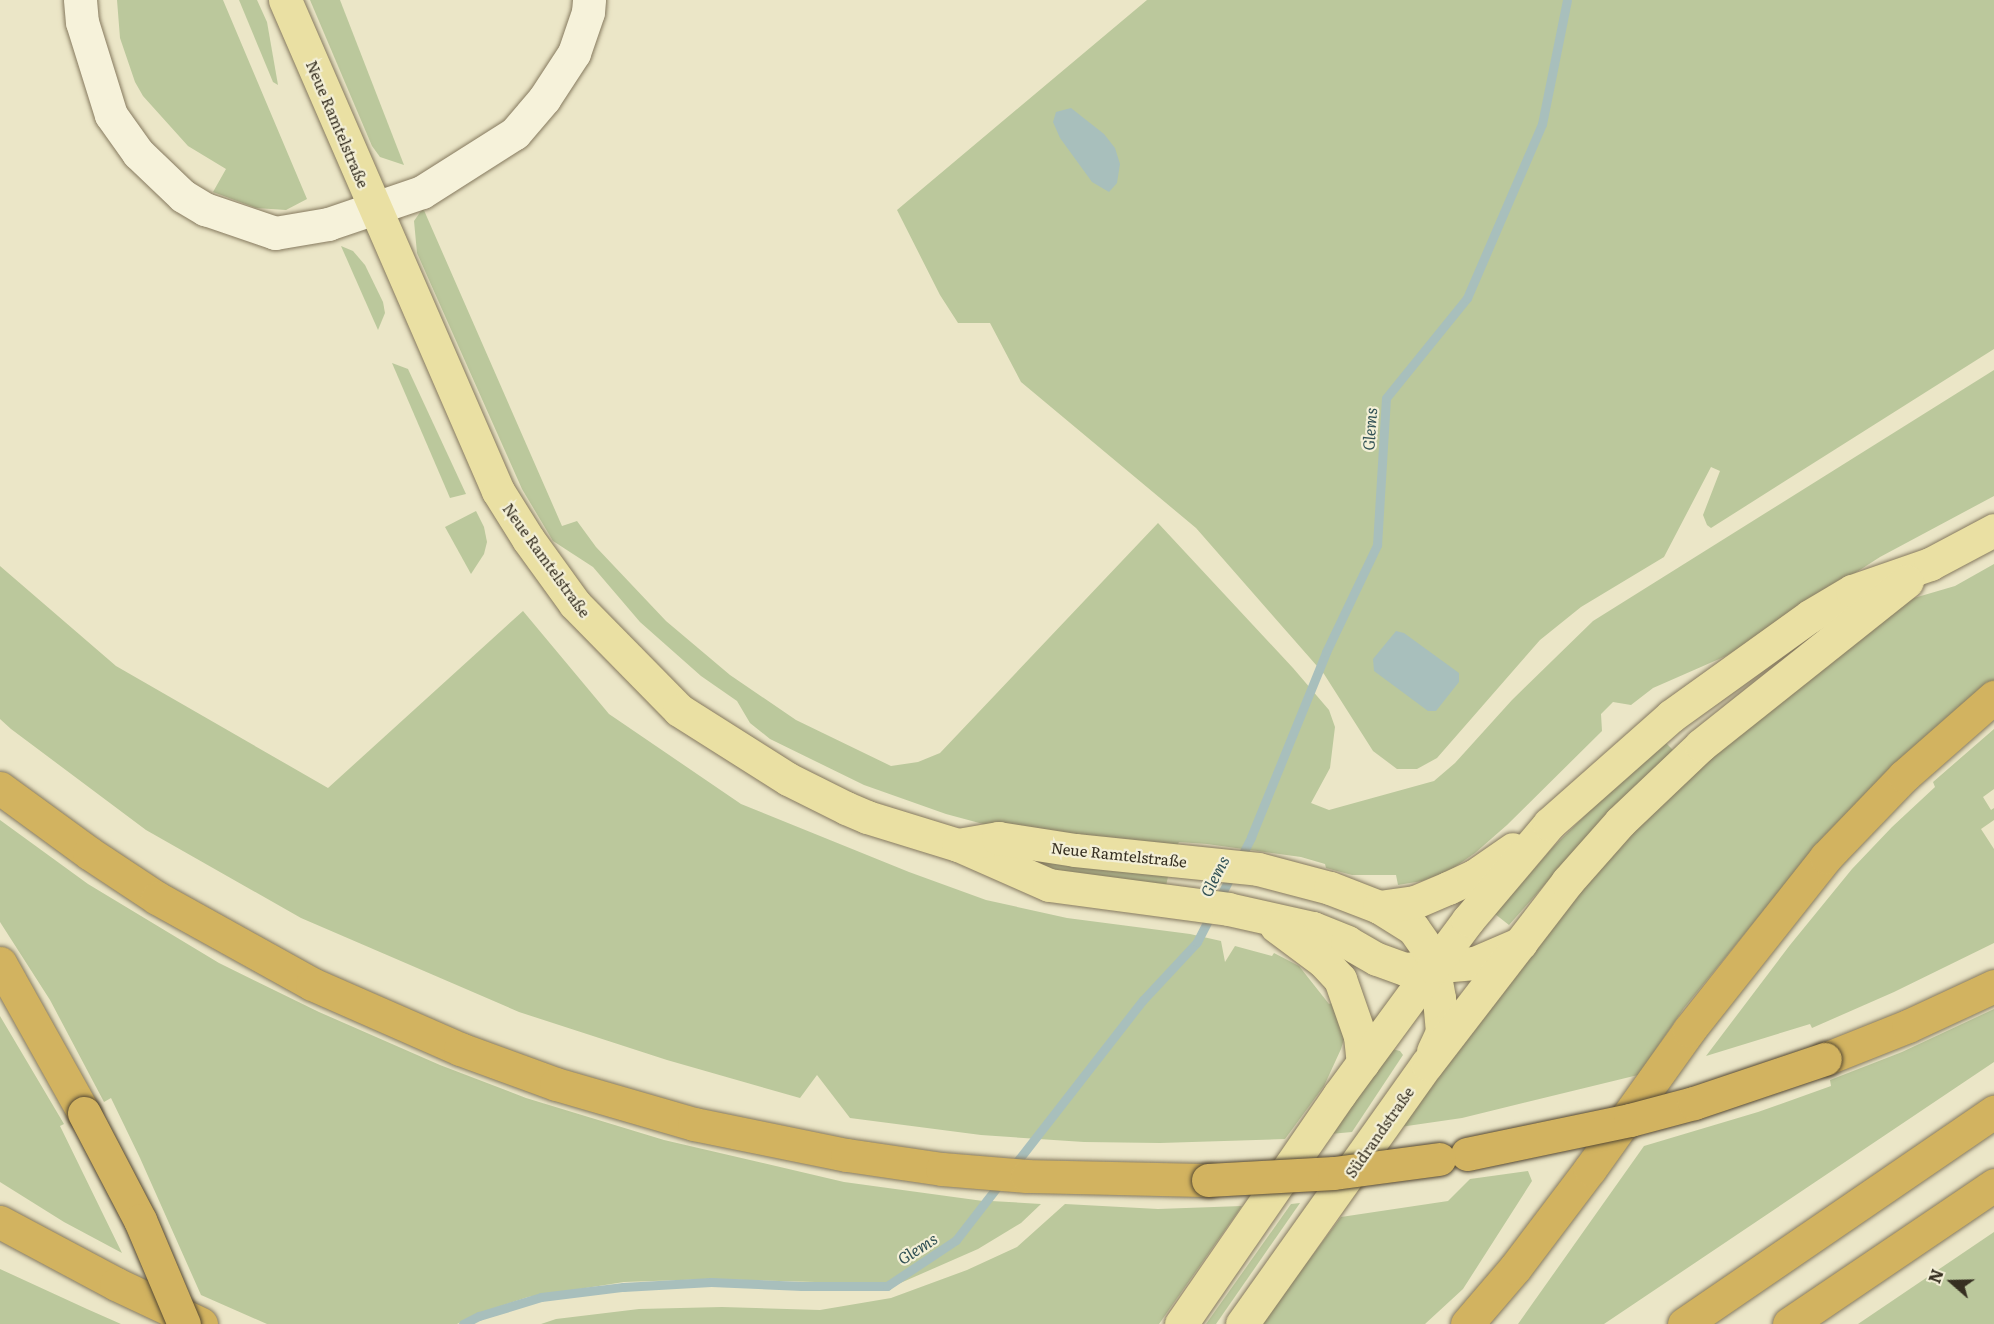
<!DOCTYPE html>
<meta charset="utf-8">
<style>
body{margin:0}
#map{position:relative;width:1994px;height:1324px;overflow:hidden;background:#ebe6c7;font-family:Literata,serif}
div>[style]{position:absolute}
.green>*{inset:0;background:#bbc89c}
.water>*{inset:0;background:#a8bfbc}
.stream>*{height:9px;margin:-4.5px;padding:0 4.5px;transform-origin:4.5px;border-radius:4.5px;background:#a8bfbc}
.roads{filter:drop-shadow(0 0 2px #85795e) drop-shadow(0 0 2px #85795e)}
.minor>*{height:33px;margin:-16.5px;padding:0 16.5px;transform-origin:16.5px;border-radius:16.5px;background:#f6f2da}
.major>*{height:33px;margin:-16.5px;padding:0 16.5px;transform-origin:16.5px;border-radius:16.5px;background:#eae0a3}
.highway>*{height:33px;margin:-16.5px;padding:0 16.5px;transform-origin:16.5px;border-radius:16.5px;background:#d2b360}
.bridges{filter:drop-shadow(0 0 2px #534732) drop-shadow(0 0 2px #534732)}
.highway-bridge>*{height:33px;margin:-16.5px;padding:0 16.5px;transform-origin:16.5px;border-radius:16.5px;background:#d2b360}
span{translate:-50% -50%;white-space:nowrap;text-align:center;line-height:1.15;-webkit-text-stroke:4.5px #f3efd6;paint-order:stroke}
.street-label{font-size:15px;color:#362f21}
.water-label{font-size:16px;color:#315155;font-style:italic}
.north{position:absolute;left:1922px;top:1252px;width:60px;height:60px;-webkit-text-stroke:4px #f3efd6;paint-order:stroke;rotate:290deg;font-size:16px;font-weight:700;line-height:24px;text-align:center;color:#362f21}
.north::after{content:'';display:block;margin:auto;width:21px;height:27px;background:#362f21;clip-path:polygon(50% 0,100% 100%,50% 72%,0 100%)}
</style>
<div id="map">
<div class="green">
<div style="clip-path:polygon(117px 0,223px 0,307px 199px,286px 210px,256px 208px,213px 192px,226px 169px,188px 146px,143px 96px,135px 82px,120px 38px)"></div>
<div style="clip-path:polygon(239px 0,257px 0,267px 22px,278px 85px,273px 82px)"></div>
<div style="clip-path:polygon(310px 0,340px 0,404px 165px,380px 157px,372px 146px)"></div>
<div style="clip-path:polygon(1147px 0,1994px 0,1994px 349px,1711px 528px,1707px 525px,1703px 515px,1720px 471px,1711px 467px,1664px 557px,1581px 607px,1540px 640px,1437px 758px,1417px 769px,1397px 769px,1373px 751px,1324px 674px,1196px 528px,1021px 382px,990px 323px,958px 323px,940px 295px,897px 210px)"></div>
<div style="clip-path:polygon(423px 208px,562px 526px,577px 521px,596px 547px,666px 621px,730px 675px,796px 720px,891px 766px,918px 762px,940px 753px,1158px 523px,1293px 668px,1329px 710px,1335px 727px,1330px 768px,1311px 803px,1329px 810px,1434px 781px,1455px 763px,1512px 700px,1593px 621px,1994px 370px,1994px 496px,1880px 557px,1726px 656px,1653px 688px,1631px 705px,1613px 702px,1601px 714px,1602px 731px,1507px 825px,1475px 853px,1449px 871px,1422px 881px,1398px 885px,1396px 875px,1352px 875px,1326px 868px,1325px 864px,1301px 857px,1207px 844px,1179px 842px,1177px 846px,998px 828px,946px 814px,864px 785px,770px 739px,750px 723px,737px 701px,701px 676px,640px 622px,593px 567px,553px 541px,522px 489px,417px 253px,414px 221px)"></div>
<div style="clip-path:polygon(341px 246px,353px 251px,365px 265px,383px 302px,385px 313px,378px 330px)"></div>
<div style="clip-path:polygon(392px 363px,408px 369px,466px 494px,450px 498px)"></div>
<div style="clip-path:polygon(476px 511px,484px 527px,487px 542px,484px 554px,471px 574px,445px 527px)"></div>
<div style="clip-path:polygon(1994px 564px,1994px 683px,1825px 835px,1684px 1008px,1638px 1075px,1462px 1118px,1400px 1127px,1523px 952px,1693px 765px,1862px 629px,1914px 598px,1955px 586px)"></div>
<div style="clip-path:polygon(0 566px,116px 666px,328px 788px,523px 611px,609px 714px,741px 804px,909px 872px,986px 900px,1067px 918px,1190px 934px,1221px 941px,1225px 962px,1235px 946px,1272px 956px,1274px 953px,1299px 966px,1329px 1004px,1334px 1002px,1344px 1039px,1341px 1049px,1324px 1086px,1285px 1139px,1160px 1143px,1084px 1142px,981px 1135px,850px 1118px,817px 1075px,800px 1098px,667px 1060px,519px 1012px,301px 918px,146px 830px,11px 729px,0 719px)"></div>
<div style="clip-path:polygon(1994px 729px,1994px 789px,1983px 797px,1991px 810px,1994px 808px,1994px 820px,1981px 829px,1994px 849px,1994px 943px,1894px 992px,1812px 1028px,1810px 1024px,1706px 1056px,1790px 945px,1852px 869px,1892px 827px,1935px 787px,1933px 782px)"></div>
<div style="clip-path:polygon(1665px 742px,1675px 752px,1572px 854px,1509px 925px,1495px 914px,1553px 847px,1616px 785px)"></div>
<div style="clip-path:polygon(0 820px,88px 884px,219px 963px,319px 1012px,440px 1065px,526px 1098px,664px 1140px,844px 1182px,983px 1201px,952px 1240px,886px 1284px,711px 1279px,624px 1282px,528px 1297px,479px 1313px,457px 1324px,267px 1324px,201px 1295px,140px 1158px,111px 1098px,104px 1102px,50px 1000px,0 922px)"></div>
<div style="clip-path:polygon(1011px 852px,1170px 867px,1166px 886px,1053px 871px)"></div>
<div style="clip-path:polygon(1994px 1009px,1994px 1062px,1604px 1324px,1518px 1324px,1644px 1146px,1758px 1112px,1831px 1086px,1830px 1080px,1902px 1052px)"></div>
<div style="clip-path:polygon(0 1016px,64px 1124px,60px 1126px,122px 1253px,64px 1222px,0 1182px)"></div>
<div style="clip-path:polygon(1392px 1049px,1400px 1051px,1403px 1055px,1352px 1132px,1330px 1134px)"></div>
<div style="clip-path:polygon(1528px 1171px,1532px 1181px,1463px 1289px,1425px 1324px,1261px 1324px,1341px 1217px,1448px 1201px,1470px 1179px)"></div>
<div style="clip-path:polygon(991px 1201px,1041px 1204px,1021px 1223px,978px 1249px,889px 1288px,958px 1242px)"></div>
<div style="clip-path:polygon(1300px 1203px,1216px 1324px,1206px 1324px,1291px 1204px)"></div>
<div style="clip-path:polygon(1065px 1204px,1158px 1209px,1242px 1206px,1159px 1324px,541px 1324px,556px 1319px,639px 1309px,722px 1307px,820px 1310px,891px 1298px,967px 1270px,1017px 1247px)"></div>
<div style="clip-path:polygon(1994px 1232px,1994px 1324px,1858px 1324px)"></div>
<div style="clip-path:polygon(0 1269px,87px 1309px,121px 1324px,0 1324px)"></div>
</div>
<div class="water">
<div style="clip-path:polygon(1071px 108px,1104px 134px,1115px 148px,1120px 164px,1117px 183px,1109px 192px,1092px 182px,1060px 138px,1053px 122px,1056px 112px)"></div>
<div style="clip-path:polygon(1396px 631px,1404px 633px,1459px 673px,1459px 682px,1436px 711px,1428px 711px,1374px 671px,1373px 659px)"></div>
</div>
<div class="stream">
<div style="left:1239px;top:861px;width:27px;rotate:-63deg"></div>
<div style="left:1251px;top:837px;width:200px;rotate:-67.9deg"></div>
<div style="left:1326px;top:652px;width:119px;rotate:-64.5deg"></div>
<div style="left:1377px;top:545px;width:147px;rotate:-86.5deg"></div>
<div style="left:1386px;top:398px;width:129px;rotate:-51deg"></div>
<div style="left:1467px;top:298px;width:189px;rotate:-66.7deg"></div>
<div style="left:1542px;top:124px;width:126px;rotate:-78.6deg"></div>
<div style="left:1218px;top:901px;width:31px;rotate:-63deg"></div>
<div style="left:1012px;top:1168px;width:213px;rotate:-52.1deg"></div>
<div style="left:1143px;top:1000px;width:79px;rotate:-47deg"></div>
<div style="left:1197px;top:942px;width:33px;rotate:-63deg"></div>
<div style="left:463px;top:1324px;width:18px;rotate:-27deg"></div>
<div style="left:479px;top:1316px;width:65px;rotate:-17deg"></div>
<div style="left:541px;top:1297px;width:83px;rotate:-7deg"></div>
<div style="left:623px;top:1287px;width:88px;rotate:-3.3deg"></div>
<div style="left:711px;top:1282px;width:91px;rotate:2.5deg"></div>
<div style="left:802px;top:1286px;width:85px"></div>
<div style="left:887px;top:1286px;width:83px;rotate:-33.7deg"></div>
<div style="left:956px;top:1240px;width:73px;rotate:-52.2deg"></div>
</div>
<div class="roads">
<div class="minor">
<div style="left:80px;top:0;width:22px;rotate:85deg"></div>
<div style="left:82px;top:22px;width:97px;rotate:72.7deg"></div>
<div style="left:111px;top:115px;width:47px;rotate:54.6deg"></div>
<div style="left:138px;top:153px;width:62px;rotate:43.7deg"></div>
<div style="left:183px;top:196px;width:26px;rotate:31deg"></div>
<div style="left:205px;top:209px;width:74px;rotate:18.9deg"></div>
<div style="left:275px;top:233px;width:54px;rotate:-9.6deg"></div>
<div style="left:328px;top:224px;width:99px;rotate:-18.8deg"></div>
<div style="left:422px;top:192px;width:110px;rotate:-32.4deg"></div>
<div style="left:515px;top:133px;width:45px;rotate:-49.5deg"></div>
<div style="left:544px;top:99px;width:55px;rotate:-56.9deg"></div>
<div style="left:574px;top:53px;width:43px;rotate:-71.1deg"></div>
<div style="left:588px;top:12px;width:12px;rotate:-85deg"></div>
</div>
<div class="major">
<div style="left:285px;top:0;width:535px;rotate:66.55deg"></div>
<div style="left:498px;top:491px;width:57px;rotate:58deg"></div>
<div style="left:528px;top:539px;width:80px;rotate:54.1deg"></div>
<div style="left:575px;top:604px;width:148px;rotate:45.5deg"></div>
<div style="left:679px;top:710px;width:129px;rotate:32.3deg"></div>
<div style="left:788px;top:779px;width:65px;rotate:26.6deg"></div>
<div style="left:846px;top:808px;width:23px;rotate:23deg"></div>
<div style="left:867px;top:817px;width:95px;rotate:17.1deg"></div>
<div style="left:958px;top:845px;width:99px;rotate:23.7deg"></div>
<div style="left:1049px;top:885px;width:181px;rotate:7.6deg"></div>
<div style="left:1228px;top:909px;width:87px;rotate:12.6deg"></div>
<div style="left:1313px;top:928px;width:37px;rotate:22deg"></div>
<div style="left:1347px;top:942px;width:34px;rotate:30deg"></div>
<div style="left:1377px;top:959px;width:30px;rotate:20deg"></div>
<div style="left:1405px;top:969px;width:70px;rotate:-4.9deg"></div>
<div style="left:1475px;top:963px;width:50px;rotate:-23.5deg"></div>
<div style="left:958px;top:845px;width:41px;rotate:-9.9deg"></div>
<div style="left:998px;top:838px;width:78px;rotate:8.9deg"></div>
<div style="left:1075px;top:850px;width:184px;rotate:5.9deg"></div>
<div style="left:1258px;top:869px;width:74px;rotate:14.8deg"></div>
<div style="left:1330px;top:888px;width:53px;rotate:21.2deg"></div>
<div style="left:1379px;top:907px;width:40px;rotate:32deg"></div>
<div style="left:1413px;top:928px;width:32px;rotate:55deg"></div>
<div style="left:1431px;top:954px;width:45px;rotate:79.7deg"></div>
<div style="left:1439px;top:998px;width:34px;rotate:85deg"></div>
<div style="left:1442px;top:1032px;width:21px;rotate:115deg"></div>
<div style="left:1379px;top:907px;width:36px;rotate:-8deg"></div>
<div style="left:1415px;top:902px;width:36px;rotate:-23deg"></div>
<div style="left:1448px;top:888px;width:29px;rotate:-25deg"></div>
<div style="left:1474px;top:876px;width:47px;rotate:-34.7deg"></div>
<div style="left:1276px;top:926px;width:59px;rotate:36.7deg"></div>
<div style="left:1323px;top:961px;width:25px;rotate:47deg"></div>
<div style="left:1340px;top:979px;width:60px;rotate:70.7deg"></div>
<div style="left:1360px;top:1036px;width:27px;rotate:84deg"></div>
<div style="left:1181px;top:1324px;width:278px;rotate:-55.4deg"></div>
<div style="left:1339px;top:1095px;width:159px;rotate:-53.7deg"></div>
<div style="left:1433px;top:967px;width:59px;rotate:-53.3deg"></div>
<div style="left:1468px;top:920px;width:126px;rotate:-49.8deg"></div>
<div style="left:1549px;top:824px;width:163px;rotate:-41.5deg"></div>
<div style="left:1671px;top:716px;width:171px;rotate:-35.7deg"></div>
<div style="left:1810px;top:616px;width:49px;rotate:-30.8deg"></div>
<div style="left:1852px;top:591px;width:83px;rotate:-19.1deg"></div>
<div style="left:1930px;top:564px;width:72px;rotate:-28deg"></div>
<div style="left:1242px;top:1324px;width:319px;rotate:-54.6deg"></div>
<div style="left:1427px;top:1064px;width:230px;rotate:-52.4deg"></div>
<div style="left:1567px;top:882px;width:80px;rotate:-48.5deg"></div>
<div style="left:1620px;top:822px;width:112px;rotate:-43.5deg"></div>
<div style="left:1701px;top:745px;width:263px;rotate:-38.5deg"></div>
</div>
<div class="highway">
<div style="left:0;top:788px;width:110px;rotate:36.1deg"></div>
<div style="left:89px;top:853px;width:82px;rotate:33.5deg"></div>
<div style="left:157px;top:898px;width:177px;rotate:29deg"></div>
<div style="left:312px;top:984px;width:162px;rotate:23.7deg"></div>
<div style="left:460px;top:1049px;width:102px;rotate:20deg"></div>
<div style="left:556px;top:1084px;width:144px;rotate:16.2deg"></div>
<div style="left:694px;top:1124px;width:156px;rotate:11.5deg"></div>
<div style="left:847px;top:1155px;width:96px;rotate:8.4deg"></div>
<div style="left:942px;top:1169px;width:85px;rotate:4.7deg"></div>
<div style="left:1027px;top:1176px;width:181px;rotate:1.3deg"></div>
<div style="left:0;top:963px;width:172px;rotate:60.8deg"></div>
<div style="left:1825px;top:1059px;width:89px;rotate:-21.7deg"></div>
<div style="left:1908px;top:1026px;width:95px;rotate:-24.9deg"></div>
<div style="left:0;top:1222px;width:132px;rotate:28.1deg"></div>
<div style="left:116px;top:1284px;width:94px;rotate:25.2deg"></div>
<div style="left:1467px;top:1324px;width:74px;rotate:-49.4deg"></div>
<div style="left:1515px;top:1268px;width:124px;rotate:-52.9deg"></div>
<div style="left:1590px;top:1169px;width:171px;rotate:-54.5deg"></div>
<div style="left:1689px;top:1030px;width:221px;rotate:-51.6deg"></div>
<div style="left:1826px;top:857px;width:112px;rotate:-46.1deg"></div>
<div style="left:1904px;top:776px;width:120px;rotate:-41.3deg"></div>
<div style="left:1684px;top:1324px;width:376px;rotate:-34.4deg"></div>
<div style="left:1789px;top:1324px;width:248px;rotate:-34.1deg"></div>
</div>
</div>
<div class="bridges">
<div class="highway-bridge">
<div style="left:84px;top:1113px;width:121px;rotate:62.4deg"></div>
<div style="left:140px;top:1220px;width:113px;rotate:67.1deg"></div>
<div style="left:1467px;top:1154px;width:167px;rotate:-11.8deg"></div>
<div style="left:1630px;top:1120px;width:66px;rotate:-14.9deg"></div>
<div style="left:1694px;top:1103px;width:138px;rotate:-18.6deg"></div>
<div style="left:1208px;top:1180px;width:126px;rotate:-3.2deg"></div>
<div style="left:1334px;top:1173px;width:106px;rotate:-7.6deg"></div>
</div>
</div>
<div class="street-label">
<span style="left:338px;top:124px;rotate:67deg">Neue Ramtelstraße</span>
<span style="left:547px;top:560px;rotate:54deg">Neue Ramtelstraße</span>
<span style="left:1119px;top:854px;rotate:6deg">Neue Ramtelstraße</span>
<span style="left:1379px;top:1132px;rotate:-55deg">Südrandstraße</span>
</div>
<div class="water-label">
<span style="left:1369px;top:429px;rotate:-86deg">Glems</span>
<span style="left:1214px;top:876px;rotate:-63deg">Glems</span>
<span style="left:917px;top:1248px;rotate:-33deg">Glems</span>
</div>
<div class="north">N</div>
</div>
